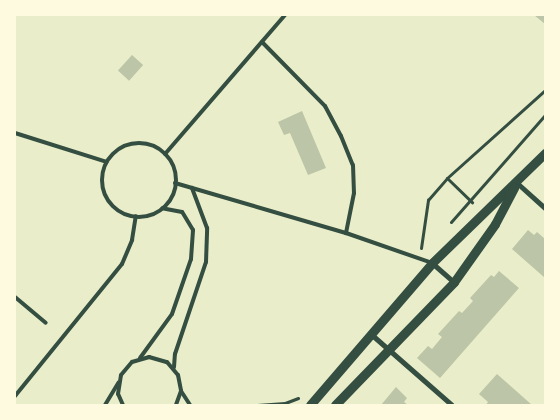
<!DOCTYPE html>
<style>
body{margin:0}
#map{position:relative;width:560px;height:420px;overflow:hidden;background:#e9edc9;font-family:Rubik,sans-serif}
div>[style]{position:absolute}
.building>*{inset:0;background:#bcc5a7;transform-origin:0 0}
.path>*{height:3px;margin:-1.5px;padding:0 1.5px;transform-origin:1.5px;border-radius:1.5px;background:#344e41}
.service>*{height:4px;margin:-2px;padding:0 2px;transform-origin:2px;border-radius:2px;background:#344e41}
.service>.ring{margin:-2px;padding:0;box-sizing:content-box;background:none;border:4px solid #344e41;border-radius:50%}
.minor>*{height:5px;margin:-2.5px;padding:0 2.5px;transform-origin:2.5px;border-radius:2.5px;background:#344e41}
.tertiary>*{height:9px;margin:-4.5px;padding:0 4.5px;transform-origin:4.5px;border-radius:4.5px;background:#344e41}
span{translate:-50% -50%;white-space:nowrap;text-align:center;line-height:1.15;-webkit-text-stroke:5px #fefae0;paint-order:stroke}
.frame{position:absolute;inset:0;border:16px solid #fefae0;pointer-events:none}
</style>
<div id="map">
<div class="building">
<div style="clip-path:polygon(534px 15px,545px 15px,545px 24px)"></div>
<div style="left:132px;top:55px;width:15px;height:21px;rotate:42deg"></div>
<div style="clip-path:polygon(302px 111px,326px 168px,308px 175px,290px 133px,284px 135px,278px 122px)"></div>
<div style="clip-path:polygon(528px 230px,534px 235px,537px 232px,545px 239px,545px 278px,512px 249px)"></div>
<div style="clip-path:polygon(499px 271px,519px 288px,440px 378px,417px 358px,428px 346px,432px 349px,442px 337px,438px 334px,459px 311px,462px 313px,473px 301px,470px 298px,491px 275px,494px 277px)"></div>
<div style="clip-path:polygon(497px 374px,514px 389px,532px 405px,486px 405px,488px 402px,479px 394px)"></div>
<div style="clip-path:polygon(396px 387px,407px 398px,404px 402px,408px 405px,381px 405px)"></div>
</div>
<div class="path">
<div style="left:447px;top:178px;width:35px;rotate:44deg"></div>
<div style="left:451px;top:222px;width:142px;rotate:-48.7deg"></div>
<div style="left:421px;top:248px;width:49px;rotate:-81.7deg"></div>
<div style="left:428px;top:200px;width:29px;rotate:-49deg"></div>
<div style="left:447px;top:178px;width:132px;rotate:-41.9deg"></div>
<div style="left:257px;top:405px;width:28px;rotate:-4deg"></div>
<div style="left:285px;top:403px;width:14px;rotate:-21deg"></div>
</div>
<div class="service">
<div style="left:262px;top:42px;width:90px;rotate:45.5deg"></div>
<div style="left:325px;top:106px;width:34px;rotate:62deg"></div>
<div style="left:341px;top:136px;width:31px;rotate:68deg"></div>
<div style="left:353px;top:165px;width:28px;rotate:88deg"></div>
<div style="left:354px;top:193px;width:41px;rotate:101.3deg"></div>
<div style="left:15px;top:133px;width:96px;rotate:17.5deg"></div>
<div class="ring" style="left:102px;top:143px;width:70px;height:70px"></div>
<div style="left:165px;top:154px;width:184px;rotate:-49.2deg"></div>
<div style="left:175px;top:183px;width:178px;rotate:16.3deg"></div>
<div style="left:346px;top:233px;width:91px;rotate:19.2deg"></div>
<div style="left:15px;top:297px;width:40px;rotate:40deg"></div>
<div style="left:140px;top:358px;width:54px;rotate:-54deg"></div>
<div style="left:172px;top:314px;width:58px;rotate:-70.9deg"></div>
<div style="left:191px;top:259px;width:29px;rotate:-86deg"></div>
<div style="left:193px;top:230px;width:21px;rotate:-121deg"></div>
<div style="left:182px;top:212px;width:20px;rotate:-169deg"></div>
<div style="left:174px;top:367px;width:13px;rotate:-86deg"></div>
<div style="left:175px;top:354px;width:97px;rotate:-71.4deg"></div>
<div style="left:206px;top:262px;width:34px;rotate:-88deg"></div>
<div style="left:207px;top:228px;width:43px;rotate:-110.6deg"></div>
<div style="left:181px;top:391px;width:17px;rotate:57deg"></div>
<div style="left:15px;top:396px;width:170px;rotate:-51deg"></div>
<div style="left:122px;top:264px;width:26px;rotate:-67deg"></div>
<div style="left:132px;top:240px;width:24px;rotate:-81deg"></div>
<div style="left:105px;top:405px;width:26px;rotate:-59deg"></div>
<div style="left:123px;top:405px;width:12px;rotate:-114deg"></div>
<div style="left:118px;top:394px;width:19px;rotate:-81deg"></div>
<div style="left:121px;top:375px;width:17px;rotate:-50deg"></div>
<div style="left:132px;top:362px;width:18px;rotate:-16deg"></div>
<div style="left:149px;top:357px;width:19px;rotate:16deg"></div>
<div style="left:167px;top:362px;width:17px;rotate:50deg"></div>
<div style="left:178px;top:375px;width:16px;rotate:79deg"></div>
<div style="left:181px;top:391px;width:15px;rotate:110deg"></div>
</div>
<div class="minor">
<div style="left:517px;top:183px;width:38px;rotate:42deg"></div>
<div style="left:432px;top:263px;width:29px;rotate:41deg"></div>
<div style="left:372px;top:335px;width:106px;rotate:41.2deg"></div>
</div>
<div class="tertiary">
<div style="left:310px;top:405px;width:187px;rotate:-49.3deg"></div>
<div style="left:432px;top:263px;width:158px;rotate:-44.2deg"></div>
<div style="left:335px;top:405px;width:171px;rotate:-45.9deg"></div>
<div style="left:454px;top:282px;width:71px;rotate:-54.7deg"></div>
<div style="left:495px;top:224px;width:41px;rotate:-62.2deg"></div>
</div>
<div class="frame"></div>
</div>
